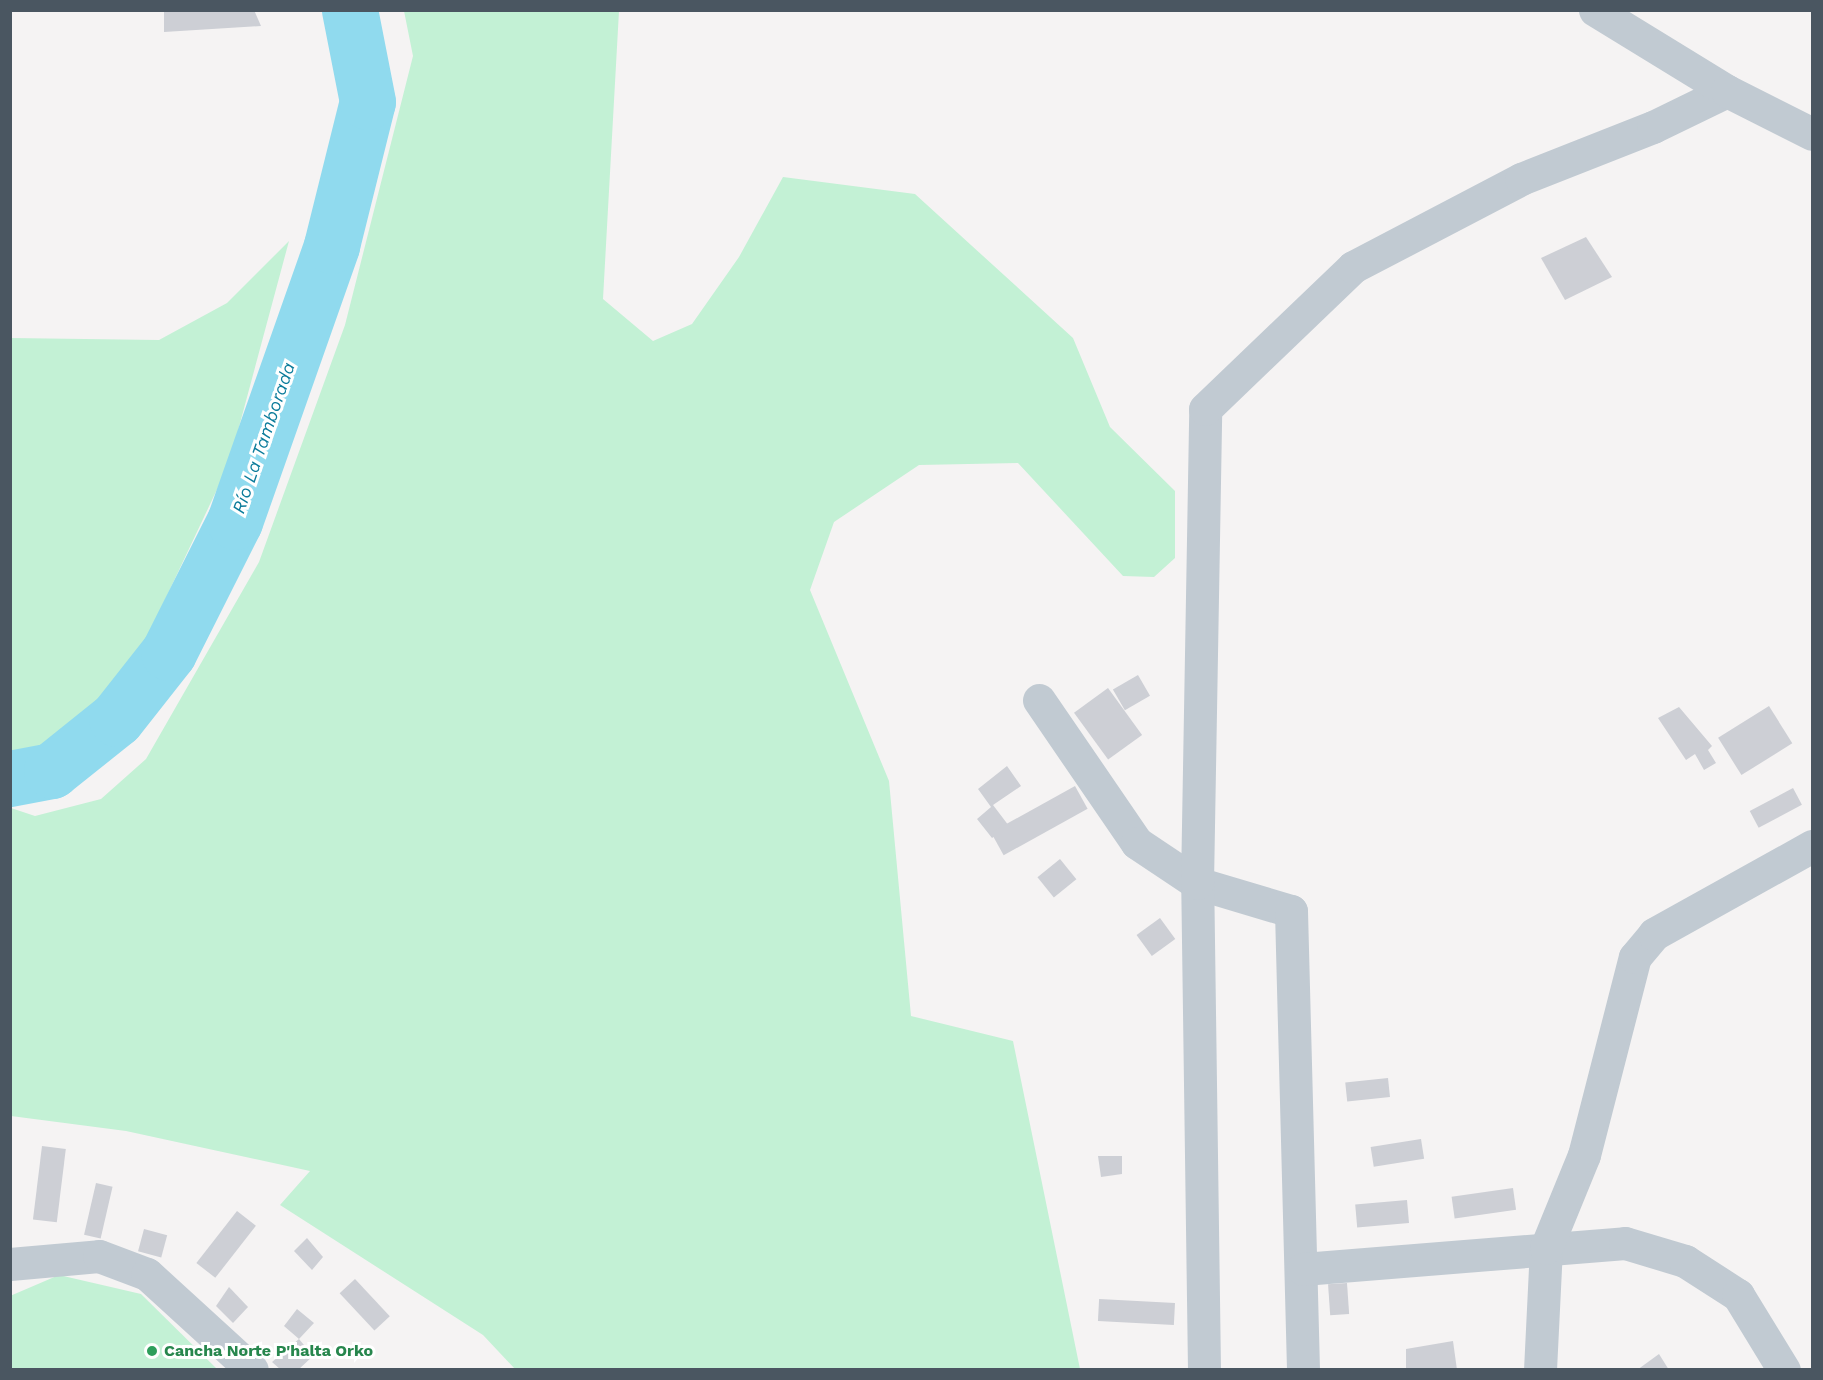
<!DOCTYPE html>
<meta charset="utf-8">
<style>
body{margin:0}
#map{position:relative;width:1823px;height:1380px;overflow:hidden;background:#f5f3f3;font-family:"Work Sans",sans-serif}
div>[style]{position:absolute}
.green>*{inset:0;background:#c3f1d5}
.river>*{height:56px;margin:-28px;padding:0 28px;transform-origin:28px;border-radius:28px;background:#90daee}
.building>*{inset:0;background:#cdcfd5;transform-origin:0 0}
.minor>*{height:33px;margin:-16.5px;padding:0 16.5px;transform-origin:16.5px;border-radius:16.5px;background:#c1cad2}
.tertiary>*{height:33px;margin:-16.5px;padding:0 16.5px;transform-origin:16.5px;border-radius:16.5px;background:#c1cad2}
.dots>*{width:16px;height:16px;translate:-50% -50%;box-sizing:border-box;border:3px solid #fff;border-radius:50%}
span{translate:-50% -50%;white-space:nowrap;text-align:center;line-height:1.15;-webkit-text-stroke:6px #fff;paint-order:stroke}
.leisure-label{font-size:16px;color:#27864d;font-weight:700}
.left{translate:0 -50%;text-align:left}
.water-label{font-size:18px;color:#0c7c9b;font-style:italic}
.frame{position:absolute;inset:0;border:12px solid #4a5661;pointer-events:none}
</style>
<div id="map">
<div class="green">
<div style="clip-path:polygon(404px 11px,619px 11px,603px 299px,653px 341px,692px 324px,739px 257px,783px 177px,915px 194px,1073px 338px,1110px 427px,1175px 491px,1175px 558px,1154px 577px,1123px 576px,1018px 463px,919px 465px,834px 522px,810px 590px,889px 781px,911px 1016px,1013px 1041px,1080px 1369px,515px 1369px,483px 1335px,280px 1205px,310px 1171px,126px 1131px,11px 1116px,11px 808px,35px 816px,101px 799px,146px 759px,259px 562px,345px 325px,413px 56px)"></div>
<div style="clip-path:polygon(289px 241px,229px 464px,146px 640px,87px 718px,38px 751px,11px 755px,11px 338px,159px 340px,227px 303px)"></div>
<div style="clip-path:polygon(59px 1275px,141px 1294px,217px 1369px,11px 1369px,10px 1296px)"></div>
</div>
<div class="river">
<div style="left:10px;top:779px;width:43px;rotate:-10.8deg"></div>
<div style="left:52px;top:771px;width:83px;rotate:-38.7deg"></div>
<div style="left:117px;top:719px;width:84px;rotate:-51.8deg"></div>
<div style="left:169px;top:653px;width:147px;rotate:-63.3deg"></div>
<div style="left:235px;top:522px;width:293px;rotate:-70.6deg"></div>
<div style="left:332px;top:246px;width:148px;rotate:-76deg"></div>
<div style="left:368px;top:102px;width:94px;rotate:-101.1deg"></div>
</div>
<div class="building">
<div style="clip-path:polygon(164px 10px,254px 10px,261px 26px,164px 32px)"></div>
<div style="clip-path:polygon(1586px 237px,1612px 277px,1565px 300px,1541px 258px)"></div>
<div style="left:1138px;top:675px;width:24px;height:29px;rotate:60deg"></div>
<div style="left:1108px;top:688px;width:58px;height:42px;rotate:54deg"></div>
<div style="left:1769px;top:706px;width:44px;height:60px;rotate:58deg"></div>
<div style="clip-path:polygon(1679px 707px,1712px 746px,1708px 750px,1716px 763px,1704px 770px,1695px 754px,1686px 760px,1658px 718px)"></div>
<div style="clip-path:polygon(1007px 766px,1021px 786px,993px 805px,1009px 826px,992px 838px,977px 819px,991px 807px,978px 789px)"></div>
<div style="left:1075px;top:786px;width:26px;height:96px;rotate:61deg"></div>
<div style="left:1793px;top:788px;width:19px;height:49px;rotate:62deg"></div>
<div style="left:1060px;top:859px;width:26px;height:29px;rotate:51deg"></div>
<div style="left:1160px;top:918px;width:26px;height:29px;rotate:54deg"></div>
<div style="left:1388px;top:1078px;width:19px;height:43px;rotate:84deg"></div>
<div style="left:1421px;top:1139px;width:20px;height:51px;rotate:81deg"></div>
<div style="left:42px;top:1146px;width:24px;height:74px;rotate:7deg"></div>
<div style="clip-path:polygon(1098px 1156px,1122px 1156px,1122px 1174px,1101px 1177px)"></div>
<div style="left:96px;top:1183px;width:17px;height:53px;rotate:13deg"></div>
<div style="left:1513px;top:1188px;width:22px;height:62px;rotate:82deg"></div>
<div style="left:1407px;top:1200px;width:23px;height:52px;rotate:85deg"></div>
<div style="left:237px;top:1211px;width:24px;height:66px;rotate:38deg"></div>
<div style="left:144px;top:1229px;width:24px;height:23px;rotate:15deg"></div>
<div style="clip-path:polygon(307px 1238px,323px 1257px,312px 1270px,294px 1251px)"></div>
<div style="left:355px;top:1279px;width:51px;height:21px;rotate:47deg"></div>
<div style="left:1347px;top:1283px;width:31px;height:19px;rotate:86deg"></div>
<div style="clip-path:polygon(229px 1287px,248px 1307px,233px 1323px,216px 1306px)"></div>
<div style="left:1175px;top:1303px;width:22px;height:76px;rotate:93deg"></div>
<div style="clip-path:polygon(297px 1309px,314px 1323px,299px 1339px,313px 1356px,298px 1370px,281px 1370px,272px 1362px,299px 1339px,284px 1326px)"></div>
<div style="clip-path:polygon(1453px 1341px,1457px 1370px,1406px 1370px,1406px 1349px)"></div>
<div style="clip-path:polygon(1659px 1354px,1669px 1370px,1637px 1370px)"></div>
</div>
<div class="minor">
<div style="left:1039px;top:700px;width:173px;rotate:55.6deg"></div>
<div style="left:1137px;top:843px;width:72px;rotate:33.7deg"></div>
<div style="left:1197px;top:883px;width:98px;rotate:16.6deg"></div>
<div style="left:1291px;top:911px;width:459px;rotate:88.5deg"></div>
<div style="left:10px;top:1264px;width:89px;rotate:-5.1deg"></div>
<div style="left:99px;top:1256px;width:51px;rotate:20.6deg"></div>
<div style="left:147px;top:1274px;width:142px;rotate:42.4deg"></div>
<div style="left:1303px;top:1269px;width:323px;rotate:-4.6deg"></div>
<div style="left:1625px;top:1243px;width:63px;rotate:16.7deg"></div>
<div style="left:1685px;top:1261px;width:63px;rotate:32.7deg"></div>
<div style="left:1738px;top:1295px;width:88px;rotate:58.5deg"></div>
<div style="left:1204px;top:1370px;width:487px;rotate:-90.8deg"></div>
<div style="left:1197px;top:883px;width:474px;rotate:-89deg"></div>
<div style="left:1205px;top:409px;width:205px;rotate:-43.8deg"></div>
<div style="left:1353px;top:267px;width:190px;rotate:-27.6deg"></div>
<div style="left:1521px;top:179px;width:142px;rotate:-21.5deg"></div>
<div style="left:1653px;top:127px;width:82px;rotate:-25.9deg"></div>
<div style="left:1540px;top:1370px;width:122px;rotate:-87.2deg"></div>
<div style="left:1546px;top:1248px;width:100px;rotate:-67.8deg"></div>
<div style="left:1584px;top:1155px;width:204px;rotate:-75.6deg"></div>
<div style="left:1635px;top:957px;width:30px;rotate:-50deg"></div>
<div style="left:1654px;top:934px;width:181px;rotate:-29.1deg"></div>
</div>
<div class="tertiary">
<div style="left:1595px;top:10px;width:155px;rotate:31.5deg"></div>
<div style="left:1727px;top:91px;width:95px;rotate:26.8deg"></div>
</div>
<div class="dots">
<div style="left:152px;top:1351px;background:#2e9e5b"></div>
</div>
<div class="leisure-label">
<span class="left" style="left:164px;top:1351px">Cancha Norte P'halta Orko</span>
</div>
<div class="water-label">
<span style="left:264px;top:438px;rotate:-71deg">Río La Tamborada</span>
</div>
<div class="frame"></div>
</div>
